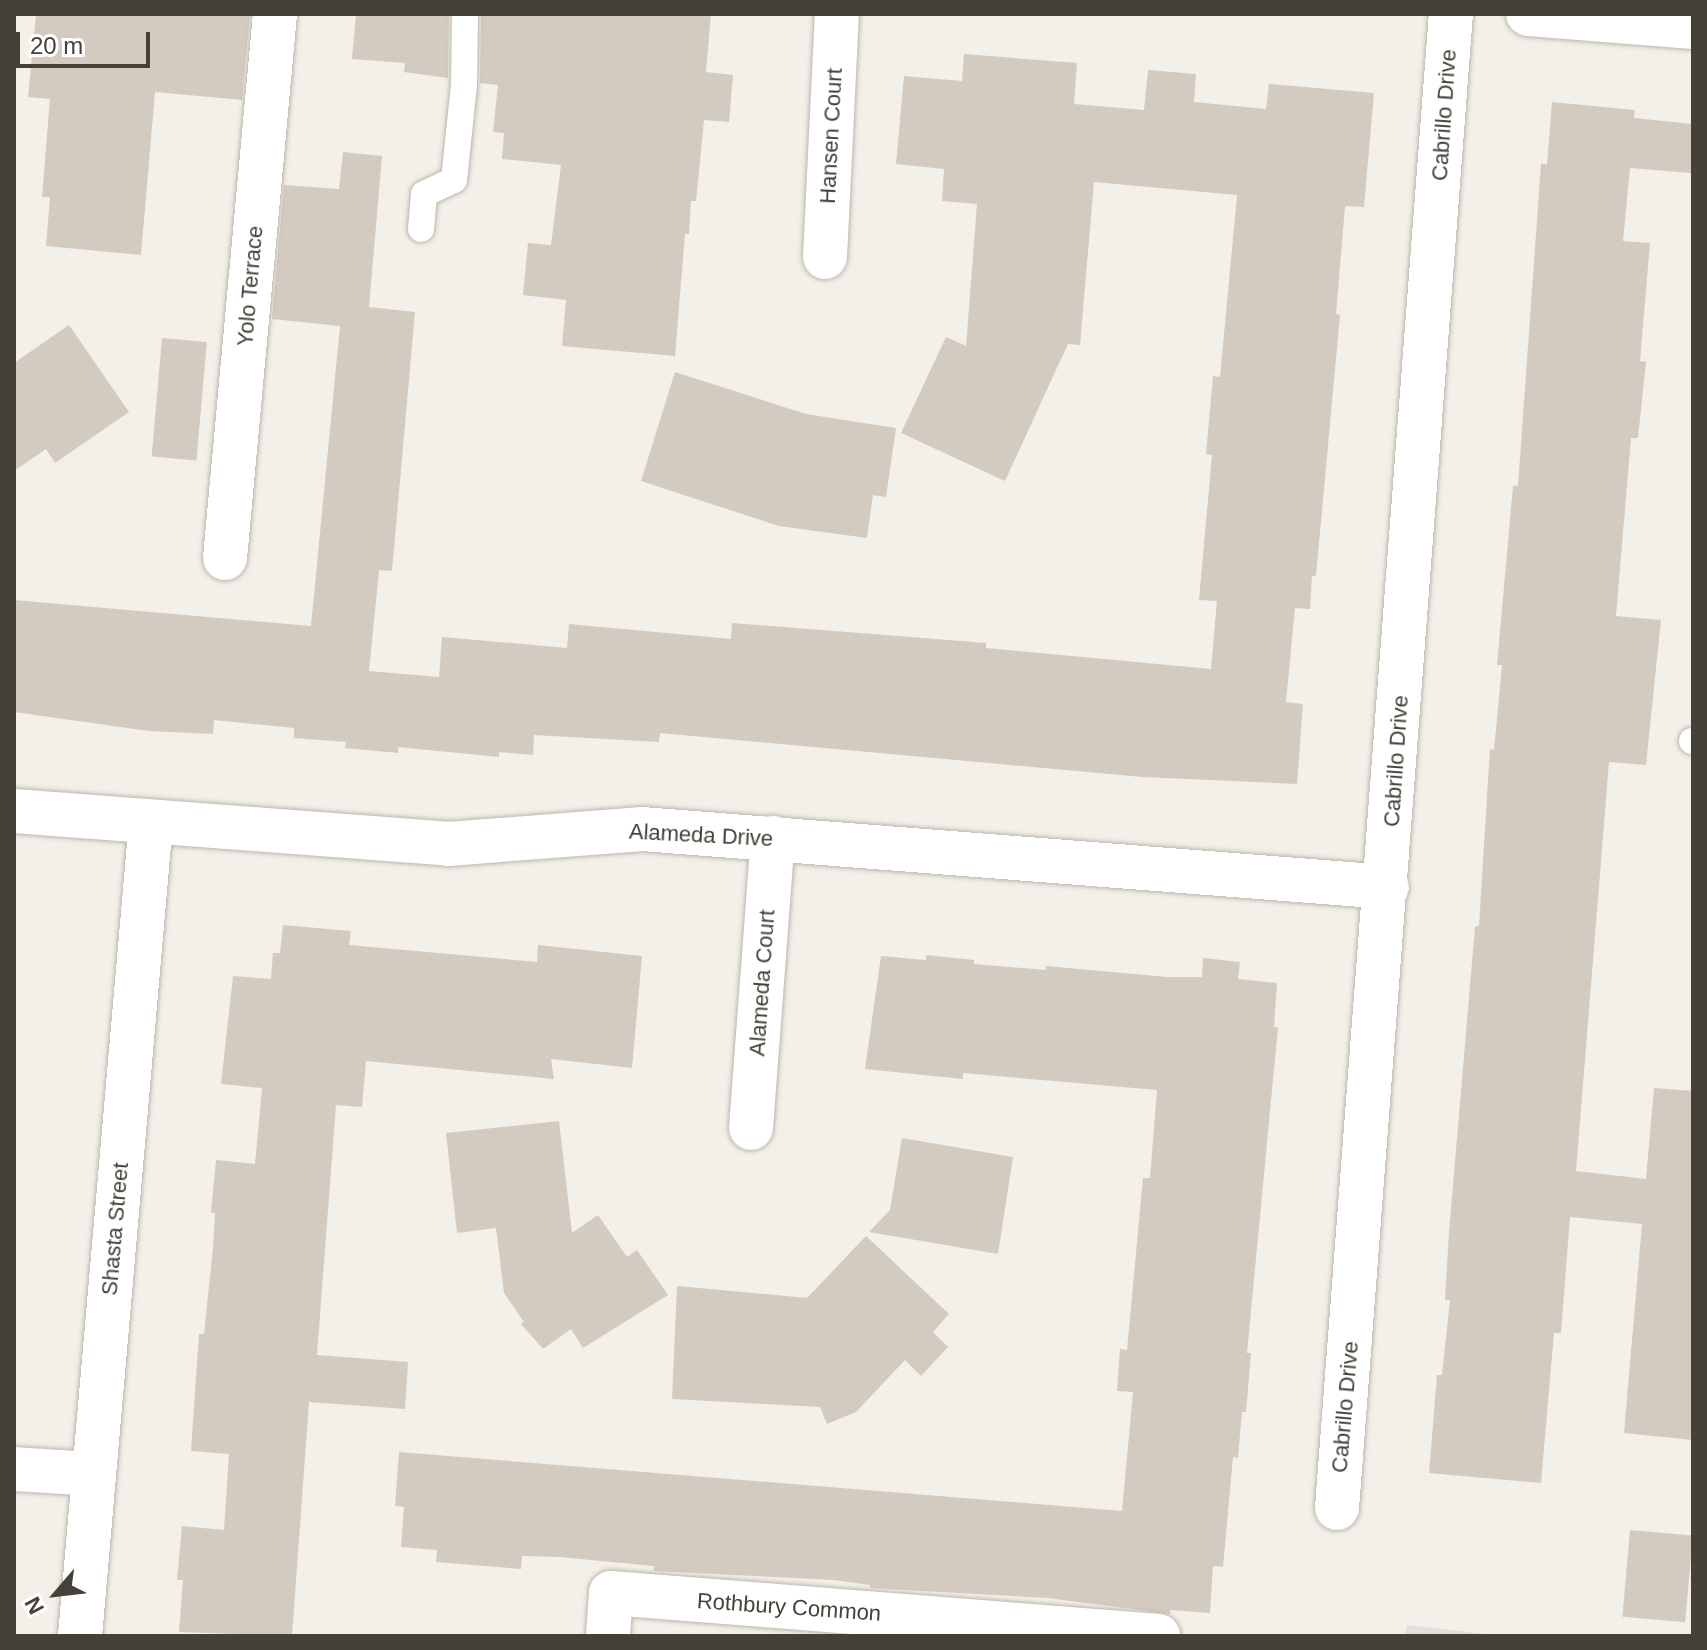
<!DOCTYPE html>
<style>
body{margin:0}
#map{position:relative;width:1707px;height:1650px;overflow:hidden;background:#f3efe9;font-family:Arial,sans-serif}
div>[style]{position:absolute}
.parking>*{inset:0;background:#e1e0dd}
.building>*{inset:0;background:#d3cbbf;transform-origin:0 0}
.roads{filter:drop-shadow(0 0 2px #bdb7ac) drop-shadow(0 0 2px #bdb7ac)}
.service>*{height:26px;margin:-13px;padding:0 13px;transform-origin:13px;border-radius:13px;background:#fff}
.minor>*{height:44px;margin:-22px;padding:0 22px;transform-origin:22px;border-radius:22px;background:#fff}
span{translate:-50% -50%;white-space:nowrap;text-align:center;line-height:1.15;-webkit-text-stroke:8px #fff;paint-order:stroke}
.street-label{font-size:22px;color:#454038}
.frame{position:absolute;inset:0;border:16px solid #454038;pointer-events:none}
.north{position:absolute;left:16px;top:1554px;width:80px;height:80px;-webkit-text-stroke:6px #fff;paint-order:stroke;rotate:242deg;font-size:22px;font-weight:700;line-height:32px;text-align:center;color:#454038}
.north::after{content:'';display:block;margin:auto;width:28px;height:36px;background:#454038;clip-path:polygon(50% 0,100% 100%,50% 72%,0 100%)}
.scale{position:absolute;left:16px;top:32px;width:134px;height:36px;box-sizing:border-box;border:4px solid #454038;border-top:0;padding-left:10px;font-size:24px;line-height:28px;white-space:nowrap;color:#454038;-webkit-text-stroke:6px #fff;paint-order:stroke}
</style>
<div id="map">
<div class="parking">
<div style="clip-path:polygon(1407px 1625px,1503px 1636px,1405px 1636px)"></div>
</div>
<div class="building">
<div style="clip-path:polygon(36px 14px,250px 14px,242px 100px,155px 92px,141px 255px,46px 246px,50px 197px,42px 197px,50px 99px,28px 97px)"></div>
<div style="clip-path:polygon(356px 14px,449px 14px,448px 78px,404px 72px,405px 63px,352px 59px)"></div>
<div style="clip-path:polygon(481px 14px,711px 14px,706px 72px,733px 75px,729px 122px,704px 120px,696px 201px,691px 201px,689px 234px,685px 234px,675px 356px,562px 346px,566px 300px,523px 295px,528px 243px,551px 245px,561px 165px,502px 159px,504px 133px,493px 132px,498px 85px,480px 83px)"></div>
<div style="clip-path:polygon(964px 54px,1077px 63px,1074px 104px,1144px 110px,1148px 70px,1196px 74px,1194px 102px,1266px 109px,1269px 84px,1374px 93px,1364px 207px,1345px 206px,1336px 314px,1340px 315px,1316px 576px,1312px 576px,1310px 609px,1295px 608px,1286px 702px,1303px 704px,1297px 784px,1142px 777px,660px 733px,659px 742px,534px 735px,533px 755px,499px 752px,499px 757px,398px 747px,398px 753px,345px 748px,346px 742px,294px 738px,294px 728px,214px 720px,213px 734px,149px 731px,14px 712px,14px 600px,311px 626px,340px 326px,272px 319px,284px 185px,339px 189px,343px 152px,382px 156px,369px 307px,415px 312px,392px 571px,379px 570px,369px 671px,439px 677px,442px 637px,567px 648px,569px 624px,731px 639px,732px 623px,986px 643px,986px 648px,1211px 669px,1217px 601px,1199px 600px,1212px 455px,1206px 454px,1213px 376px,1220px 377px,1237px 195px,1094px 182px,1080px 345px,1068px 344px,1005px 481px,901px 433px,946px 337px,966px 346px,977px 204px,942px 201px,944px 169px,896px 164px,904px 76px,962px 81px)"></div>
<div style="clip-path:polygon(1552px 102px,1635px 110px,1634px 118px,1693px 124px,1691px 173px,1630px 168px,1623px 241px,1650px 243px,1640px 361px,1646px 362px,1638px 438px,1631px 438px,1616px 616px,1661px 620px,1646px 765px,1609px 762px,1576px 1171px,1646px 1179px,1654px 1088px,1693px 1091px,1693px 1440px,1624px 1433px,1642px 1224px,1570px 1217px,1561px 1333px,1554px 1333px,1541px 1483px,1429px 1473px,1437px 1375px,1442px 1375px,1450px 1300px,1445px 1300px,1449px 1232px,1475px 927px,1479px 926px,1490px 749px,1494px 750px,1502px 665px,1497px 665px,1513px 486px,1518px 486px,1541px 164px,1547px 164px)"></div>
<div style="clip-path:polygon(69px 325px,129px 412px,55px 463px,46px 449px,14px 471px,14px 363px)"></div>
<div style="left:162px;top:338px;width:45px;height:119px;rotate:5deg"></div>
<div style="clip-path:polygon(675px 372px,806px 414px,896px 428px,886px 497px,873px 495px,867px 538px,779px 526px,641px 481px)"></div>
<div style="clip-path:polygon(283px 925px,351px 931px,349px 945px,537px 962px,538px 945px,642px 956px,632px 1068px,551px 1059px,554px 1079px,366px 1061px,362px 1107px,336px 1105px,317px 1355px,408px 1362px,405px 1409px,309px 1402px,292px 1636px,179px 1632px,183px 1580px,177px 1580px,182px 1526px,224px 1530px,229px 1454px,191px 1451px,199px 1334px,204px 1334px,213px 1248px,215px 1213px,211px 1213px,216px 1160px,255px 1164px,262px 1088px,221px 1084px,233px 976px,271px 979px,273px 953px,280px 953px)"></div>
<div style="clip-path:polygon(926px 955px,974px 960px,974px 964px,1046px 970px,1046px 966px,1167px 977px,1202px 977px,1203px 958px,1240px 962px,1238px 979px,1277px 983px,1274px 1027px,1278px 1027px,1247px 1353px,1251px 1353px,1246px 1412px,1242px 1412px,1238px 1458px,1233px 1457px,1223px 1567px,1213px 1566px,1210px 1613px,1170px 1610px,1170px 1614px,1048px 1598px,870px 1588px,870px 1585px,834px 1580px,654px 1571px,654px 1566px,559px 1557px,522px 1556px,521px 1569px,436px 1562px,437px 1550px,401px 1547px,404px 1507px,395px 1506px,399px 1452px,1122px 1511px,1133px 1392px,1117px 1391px,1120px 1349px,1127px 1350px,1143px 1178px,1150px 1178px,1157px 1090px,963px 1073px,963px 1079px,865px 1069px,881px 956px,926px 960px)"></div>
<div style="clip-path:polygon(559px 1121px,572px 1233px,598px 1215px,627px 1257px,637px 1250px,668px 1295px,583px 1348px,571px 1329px,543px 1349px,521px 1324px,524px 1322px,504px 1293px,496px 1228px,457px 1233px,446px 1133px)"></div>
<div style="clip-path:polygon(902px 1138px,1013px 1157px,998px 1254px,869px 1232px,890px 1210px)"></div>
<div style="clip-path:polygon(866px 1236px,949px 1314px,933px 1332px,948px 1347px,921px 1376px,905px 1360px,856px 1412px,827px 1424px,820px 1407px,672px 1399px,677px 1286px,807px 1298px)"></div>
<div style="left:1630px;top:1530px;width:63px;height:87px;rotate:5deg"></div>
</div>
<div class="roads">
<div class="service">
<div style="left:421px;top:229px;width:35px;rotate:-85deg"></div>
<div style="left:424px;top:194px;width:33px;rotate:-25deg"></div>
<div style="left:454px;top:180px;width:96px;rotate:-84deg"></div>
<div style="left:464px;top:85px;width:71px;rotate:-89.2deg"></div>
<div style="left:1692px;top:741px;width:1px"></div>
</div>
<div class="minor">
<div style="left:1528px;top:14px;width:166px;rotate:4.5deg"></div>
<div style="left:825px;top:257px;width:243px;rotate:-87.2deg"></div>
<div style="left:225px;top:558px;width:546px;rotate:-84.75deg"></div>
<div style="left:14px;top:811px;width:435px;rotate:4.3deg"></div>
<div style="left:448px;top:844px;width:195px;rotate:-4.4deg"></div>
<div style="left:642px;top:829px;width:747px;rotate:4.45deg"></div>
<div style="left:751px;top:1128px;width:291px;rotate:-85.7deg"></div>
<div style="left:14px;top:1469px;width:80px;rotate:3.6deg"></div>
<div style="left:1337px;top:1508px;width:1498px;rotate:-85.64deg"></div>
<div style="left:80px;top:1636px;width:817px;rotate:-85.02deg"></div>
<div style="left:608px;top:1636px;width:43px;rotate:-86deg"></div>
<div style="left:611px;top:1593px;width:549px;rotate:4.49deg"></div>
</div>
</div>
<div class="street-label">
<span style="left:1444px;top:115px;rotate:-86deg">Cabrillo Drive</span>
<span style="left:831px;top:136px;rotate:-87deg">Hansen Court</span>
<span style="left:250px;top:286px;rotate:-85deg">Yolo Terrace</span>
<span style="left:1396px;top:761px;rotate:-86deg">Cabrillo Drive</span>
<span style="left:701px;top:835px;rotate:3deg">Alameda Drive</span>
<span style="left:762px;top:983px;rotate:-86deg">Alameda Court</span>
<span style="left:115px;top:1229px;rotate:-85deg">Shasta Street</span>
<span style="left:1345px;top:1407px;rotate:-85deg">Cabrillo Drive</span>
<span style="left:789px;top:1607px;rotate:4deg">Rothbury Common</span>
</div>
<div class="frame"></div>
<div class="north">N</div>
<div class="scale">20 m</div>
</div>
